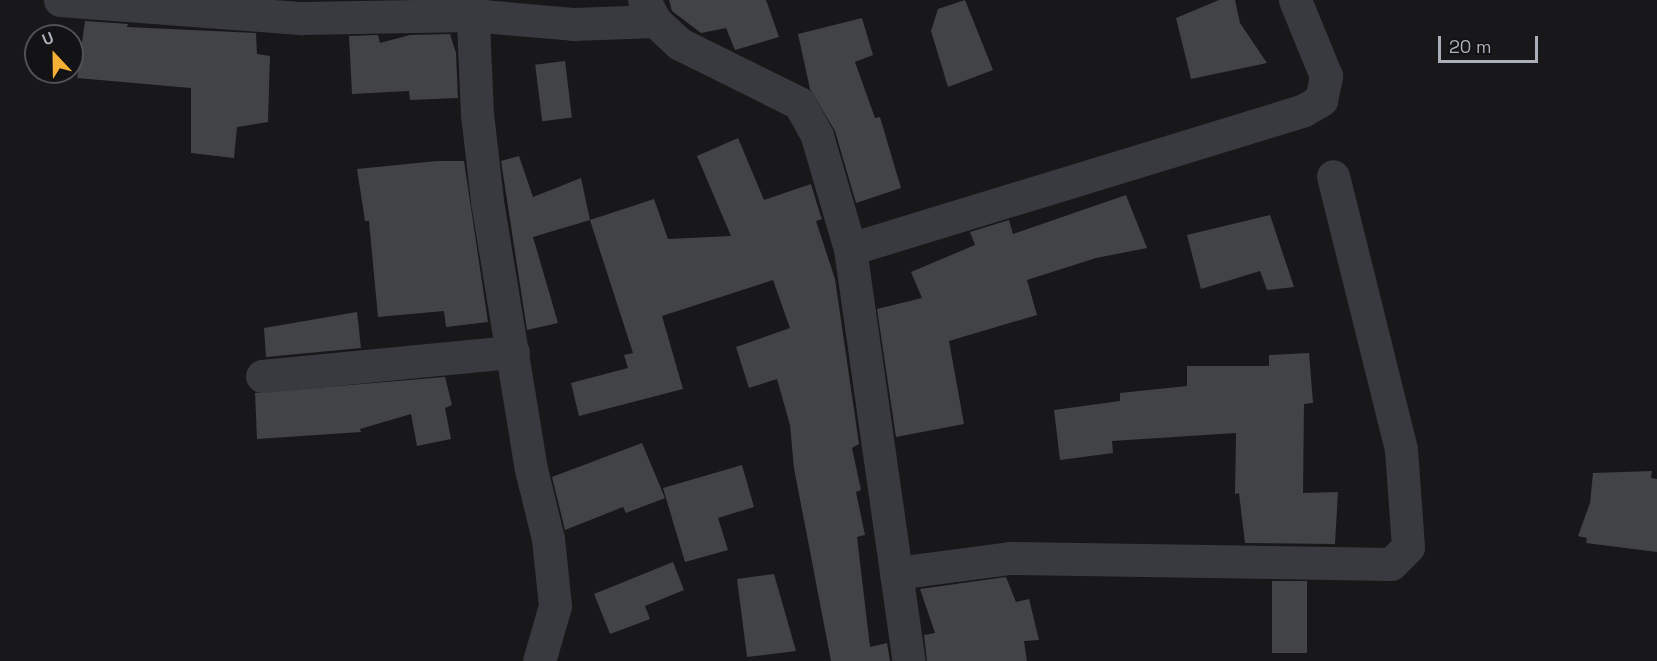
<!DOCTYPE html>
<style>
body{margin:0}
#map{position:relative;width:1657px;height:661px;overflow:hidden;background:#18181a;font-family:"Space Grotesk",sans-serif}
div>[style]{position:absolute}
.building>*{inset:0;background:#424347;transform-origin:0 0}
.street>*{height:33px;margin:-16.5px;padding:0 16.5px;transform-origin:16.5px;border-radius:16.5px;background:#393a3f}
span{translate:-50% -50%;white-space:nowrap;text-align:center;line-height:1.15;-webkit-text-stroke:4.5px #131315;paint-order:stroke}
.north{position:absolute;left:24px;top:24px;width:60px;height:60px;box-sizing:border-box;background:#131315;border:2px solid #4f5157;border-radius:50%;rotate:338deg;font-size:16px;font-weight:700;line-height:24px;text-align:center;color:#aaafba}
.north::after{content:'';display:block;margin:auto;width:21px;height:27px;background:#f4b136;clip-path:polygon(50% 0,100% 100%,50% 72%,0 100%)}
.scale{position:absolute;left:1438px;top:36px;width:100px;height:27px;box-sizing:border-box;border:3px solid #aaafba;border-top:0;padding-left:8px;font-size:18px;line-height:21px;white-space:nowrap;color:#aaafba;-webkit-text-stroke:4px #131315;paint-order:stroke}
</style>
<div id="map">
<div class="building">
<div style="clip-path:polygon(669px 0,766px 0,779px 37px,735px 50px,726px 28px,701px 33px,672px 11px)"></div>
<div style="clip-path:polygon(965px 0,993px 70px,948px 87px,931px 31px,938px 9px)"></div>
<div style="clip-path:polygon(1219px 0,1235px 0,1240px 23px,1267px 63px,1191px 79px,1176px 18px)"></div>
<div style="clip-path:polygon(862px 18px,873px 55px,855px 62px,875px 118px,880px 117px,901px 188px,856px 203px,835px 131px,810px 89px,798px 34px)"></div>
<div style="clip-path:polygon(85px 21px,128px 24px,127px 27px,256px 33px,257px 54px,270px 56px,268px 122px,237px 127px,234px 158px,191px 153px,191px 88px,77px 78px)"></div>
<div style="clip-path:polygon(450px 34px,456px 53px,458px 98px,410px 100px,409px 91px,352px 94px,349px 36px,378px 35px,380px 43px,410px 35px)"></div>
<div style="left:565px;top:61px;width:57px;height:30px;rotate:83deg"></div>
<div style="clip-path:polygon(738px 138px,764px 200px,811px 184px,820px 214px,822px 219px,816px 221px,835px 279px,859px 444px,852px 448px,861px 490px,856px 492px,865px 535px,857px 537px,870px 647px,887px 643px,890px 661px,831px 661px,794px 468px,790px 425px,777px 379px,749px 388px,736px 347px,790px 328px,773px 280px,662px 316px,683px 389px,579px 416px,571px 383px,628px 368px,624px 355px,633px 353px,590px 220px,654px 199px,668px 239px,731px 236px,697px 156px)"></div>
<div style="clip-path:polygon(519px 156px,533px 197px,581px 178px,590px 220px,533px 237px,558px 323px,527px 330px,501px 161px)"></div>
<div style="clip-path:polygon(437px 161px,464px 161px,488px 322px,446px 327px,444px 311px,378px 317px,369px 221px,365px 221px,357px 169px)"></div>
<div style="clip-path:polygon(1126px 195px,1147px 248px,1096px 258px,1027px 280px,1037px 315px,949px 341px,964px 424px,896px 437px,877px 309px,922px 298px,911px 272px,975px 245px,970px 232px,1009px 220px,1013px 234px)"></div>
<div style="clip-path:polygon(1270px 215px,1294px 287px,1267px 290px,1260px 271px,1201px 289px,1187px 235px)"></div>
<div style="clip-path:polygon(357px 312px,361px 348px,266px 357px,264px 328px)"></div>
<div style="clip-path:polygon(1309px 353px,1313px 403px,1304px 404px,1303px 493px,1338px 492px,1335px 544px,1245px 543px,1239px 493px,1235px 494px,1236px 433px,1112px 441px,1113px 453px,1060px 460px,1054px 410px,1120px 401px,1120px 393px,1187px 386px,1187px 366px,1269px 366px,1269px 355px)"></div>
<div style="clip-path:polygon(445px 377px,452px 405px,445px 408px,451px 439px,417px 446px,411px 414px,360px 429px,361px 432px,257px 439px,255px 393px)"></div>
<div style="clip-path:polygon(642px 443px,665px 498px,626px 513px,623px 507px,565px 530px,552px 477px)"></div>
<div style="clip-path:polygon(742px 465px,754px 507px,718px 518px,728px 550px,685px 562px,663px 488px)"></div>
<div style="clip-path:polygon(1652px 471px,1651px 478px,1657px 479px,1657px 552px,1586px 543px,1587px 538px,1578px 536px,1590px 503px,1593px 473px)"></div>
<div style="clip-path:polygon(673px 562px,684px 590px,645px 606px,650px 619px,610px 634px,594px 594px)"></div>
<div style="clip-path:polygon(774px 574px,796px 651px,747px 657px,737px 579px)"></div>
<div style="clip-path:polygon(1006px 577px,1016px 602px,1029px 599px,1039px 640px,1024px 641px,1027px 661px,927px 661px,924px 635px,935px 633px,920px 589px)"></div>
<div style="left:1272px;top:581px;width:35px;height:72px"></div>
</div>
<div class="street">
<div style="left:60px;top:0;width:243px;rotate:4.3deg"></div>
<div style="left:302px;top:18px;width:169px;rotate:-1deg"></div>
<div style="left:471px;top:15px;width:102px;rotate:5deg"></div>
<div style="left:573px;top:24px;width:82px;rotate:-2.1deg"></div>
<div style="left:472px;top:0;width:114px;rotate:87.5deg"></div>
<div style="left:477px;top:114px;width:88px;rotate:83.4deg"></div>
<div style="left:487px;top:201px;width:267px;rotate:80.7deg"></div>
<div style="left:530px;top:465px;width:76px;rotate:76.3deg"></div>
<div style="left:548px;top:539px;width:67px;rotate:84deg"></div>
<div style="left:555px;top:606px;width:57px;rotate:106.2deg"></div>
<div style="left:644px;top:0;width:24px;rotate:62deg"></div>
<div style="left:655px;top:21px;width:34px;rotate:43deg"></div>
<div style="left:680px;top:44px;width:133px;rotate:26.4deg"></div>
<div style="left:799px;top:103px;width:38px;rotate:61deg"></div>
<div style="left:817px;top:136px;width:118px;rotate:73.7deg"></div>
<div style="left:850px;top:249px;width:416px;rotate:81.9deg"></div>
<div style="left:850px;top:249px;width:475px;rotate:-17deg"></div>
<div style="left:1304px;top:110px;width:20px;rotate:-30deg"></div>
<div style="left:1321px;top:100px;width:25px;rotate:-78deg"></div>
<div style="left:1326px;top:76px;width:82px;rotate:-112.2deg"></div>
<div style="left:262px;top:376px;width:252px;rotate:-5.5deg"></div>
<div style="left:896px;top:573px;width:115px;rotate:-7.5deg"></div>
<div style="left:1010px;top:558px;width:381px;rotate:0.9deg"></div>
<div style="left:1391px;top:564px;width:24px;rotate:-45deg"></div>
<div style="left:1408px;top:547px;width:98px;rotate:-94.1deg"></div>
<div style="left:1401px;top:449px;width:281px;rotate:-104deg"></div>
</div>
<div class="north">U</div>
<div class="scale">20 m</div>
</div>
